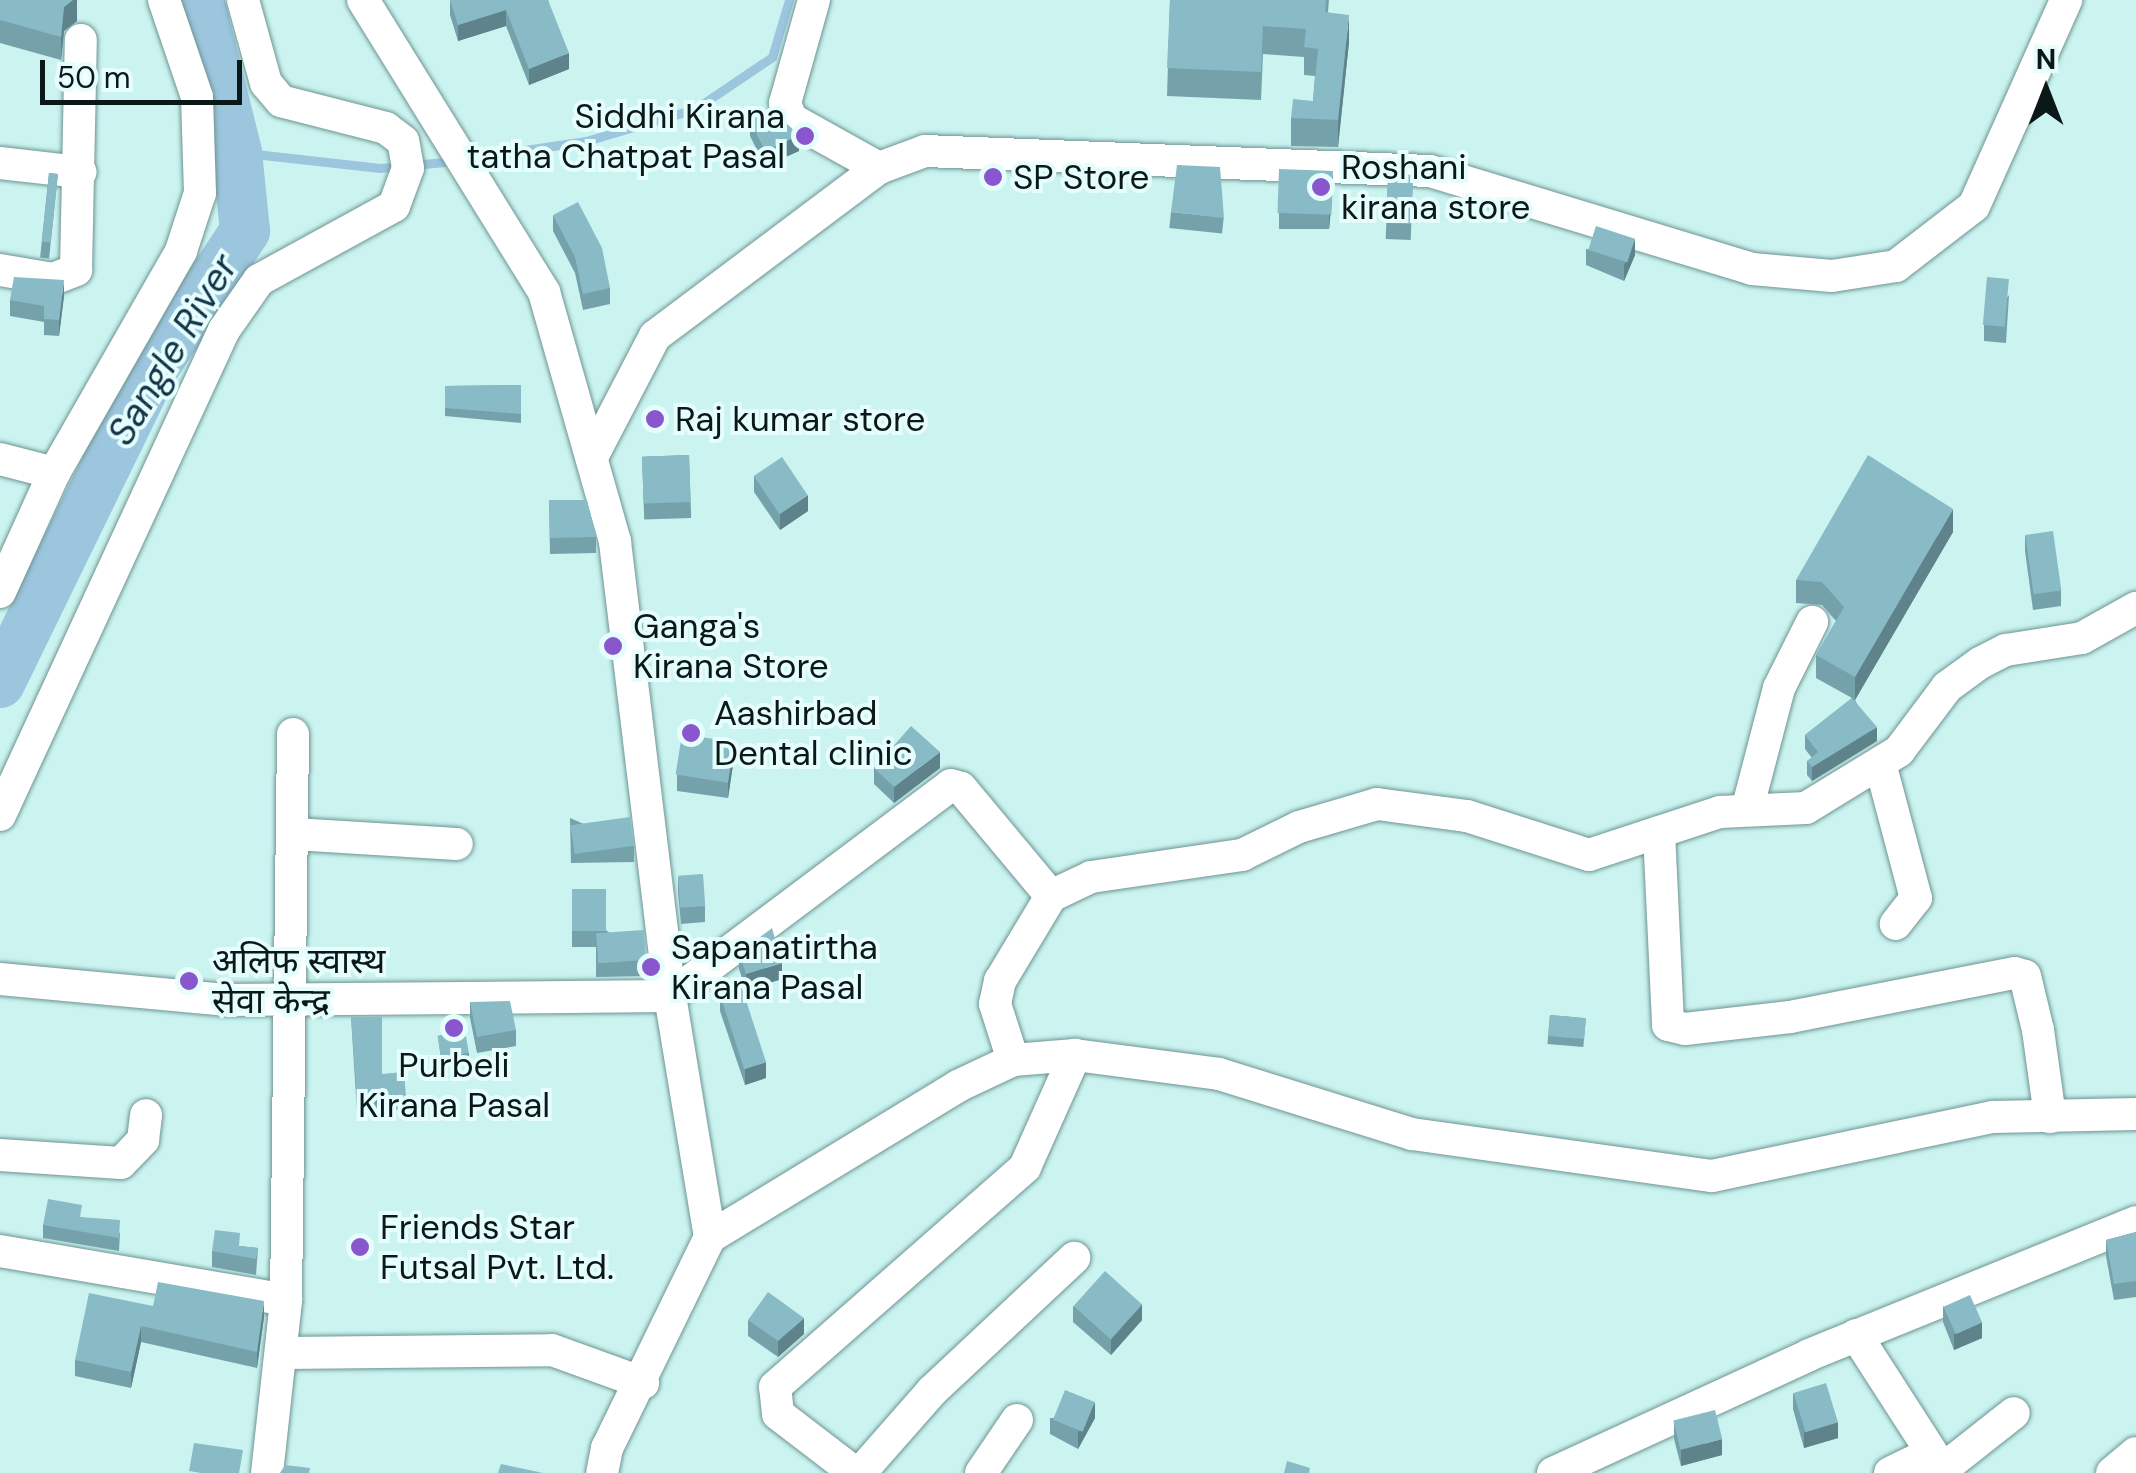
<!DOCTYPE html>
<meta charset="utf-8">
<style>
body{margin:0}
#map{position:relative;width:2136px;height:1473px;overflow:hidden;background:#cbf4f1;font-family:"DM Sans","Noto Sans Devanagari",sans-serif}
div>[style]{position:absolute}
.stream>*{height:9px;margin:-4.5px;padding:0 4.5px;transform-origin:4.5px;border-radius:4.5px;background:#9cc5de}
.river>*{height:50px;margin:-25px;padding:0 25px;transform-origin:25px;border-radius:25px;background:#9cc5de}
.roads{filter:drop-shadow(0 0 2px #6e9492) drop-shadow(0 0 2px #6e9492)}
.minor>*{height:32px;margin:-16px;padding:0 16px;transform-origin:16px;border-radius:16px;background:#fff}
.wall>*{inset:0;background:#75a1aa;transform-origin:0 0}
.shaded-wall>*{inset:0;background:#5f838b}
.building>*{inset:0;background:#88bbc6;transform-origin:0 0}
.dots>*{width:28px;height:28px;translate:-50% -50%;box-sizing:border-box;border:5px solid #e5fdfc;border-radius:50%}
span{translate:-50% -50%;white-space:nowrap;text-align:center;line-height:1.15;-webkit-text-stroke:8px #e5fdfc;paint-order:stroke}
.poi-label{font-size:35px;color:#0a1918}
.right{translate:-100% -50%;text-align:right}
.left{translate:0 -50%;text-align:left}
.water-label{font-size:38px;color:#123447;font-style:italic}
.north{position:absolute;left:1996px;top:40px;width:100px;height:100px;-webkit-text-stroke:8px #e5fdfc;paint-order:stroke;rotate:0deg;font-size:28px;font-weight:700;line-height:40px;text-align:center;color:#0a1918}
.north::after{content:'';display:block;margin:auto;width:35px;height:45px;background:#0a1918;clip-path:polygon(50% 0,100% 100%,50% 72%,0 100%)}
.scale{position:absolute;left:40px;top:60px;width:202px;height:45px;box-sizing:border-box;border:5px solid #0a1918;border-top:0;padding-left:12px;font-size:30px;line-height:35px;white-space:nowrap;color:#0a1918;-webkit-text-stroke:8px #e5fdfc;paint-order:stroke}
</style>
<div id="map">
<div class="stream">
<div style="left:237px;top:152px;width:144px;rotate:6.4deg"></div>
<div style="left:380px;top:168px;width:76px;rotate:-5.3deg"></div>
<div style="left:471px;top:158px;width:116px;rotate:-8.4deg"></div>
<div style="left:586px;top:141px;width:114px;rotate:-16.4deg"></div>
<div style="left:695px;top:109px;width:93px;rotate:-34deg"></div>
<div style="left:772px;top:57px;width:59px;rotate:-73.4deg"></div>
</div>
<div class="river">
<div style="left:0;top:683px;width:349px;rotate:-64deg"></div>
<div style="left:153px;top:369px;width:166px;rotate:-56.3deg"></div>
<div style="left:245px;top:231px;width:79px;rotate:-95.8deg"></div>
<div style="left:237px;top:152px;width:157px;rotate:-104deg"></div>
</div>
<div class="roads">
<div class="minor">
<div style="left:363px;top:0;width:344px;rotate:58.2deg"></div>
<div style="left:544px;top:292px;width:260px;rotate:74.1deg"></div>
<div style="left:615px;top:542px;width:457px;rotate:83.1deg"></div>
<div style="left:670px;top:996px;width:244px;rotate:80.6deg"></div>
<div style="left:710px;top:1237px;width:235px;rotate:116deg"></div>
<div style="left:607px;top:1448px;width:25px;rotate:101deg"></div>
<div style="left:814px;top:0;width:107px;rotate:105.7deg"></div>
<div style="left:785px;top:103px;width:17px;rotate:69deg"></div>
<div style="left:791px;top:119px;width:101px;rotate:29.1deg"></div>
<div style="left:0;top:163px;width:81px;rotate:6.4deg"></div>
<div style="left:0;top:270px;width:54px;rotate:9.6deg"></div>
<div style="left:53px;top:279px;width:25px;rotate:-21deg"></div>
<div style="left:76px;top:270px;width:230px;rotate:-88.8deg"></div>
<div style="left:593px;top:455px;width:134px;rotate:-62.5deg"></div>
<div style="left:655px;top:336px;width:280px;rotate:-36.9deg"></div>
<div style="left:879px;top:168px;width:49px;rotate:-20.3deg"></div>
<div style="left:925px;top:151px;width:505px;rotate:2.27deg"></div>
<div style="left:1430px;top:171px;width:337px;rotate:16.9deg"></div>
<div style="left:1752px;top:269px;width:80px;rotate:5deg"></div>
<div style="left:1832px;top:276px;width:65px;rotate:-8.9deg"></div>
<div style="left:1896px;top:266px;width:98px;rotate:-37.6deg"></div>
<div style="left:1974px;top:206px;width:226px;rotate:-65.9deg"></div>
<div style="left:0;top:459px;width:56px;rotate:14.5deg"></div>
<div style="left:0;top:592px;width:131px;rotate:-65.6deg"></div>
<div style="left:54px;top:473px;width:256px;rotate:-60.2deg"></div>
<div style="left:181px;top:251px;width:61px;rotate:-71.9deg"></div>
<div style="left:200px;top:193px;width:96px;rotate:-91.8deg"></div>
<div style="left:197px;top:97px;width:102px;rotate:-108.8deg"></div>
<div style="left:1880px;top:763px;width:140px;rotate:75.1deg"></div>
<div style="left:1916px;top:898px;width:33px;rotate:128deg"></div>
<div style="left:1747px;top:810px;width:126px;rotate:-75.3deg"></div>
<div style="left:1779px;top:688px;width:74px;rotate:-63.4deg"></div>
<div style="left:0;top:815px;width:534px;rotate:-65.21deg"></div>
<div style="left:224px;top:330px;width:61px;rotate:-55deg"></div>
<div style="left:259px;top:280px;width:154px;rotate:-28.7deg"></div>
<div style="left:394px;top:206px;width:40px;rotate:-69.8deg"></div>
<div style="left:408px;top:168px;width:27px;rotate:-100deg"></div>
<div style="left:403px;top:141px;width:21px;rotate:-143deg"></div>
<div style="left:386px;top:128px;width:108px;rotate:-165.6deg"></div>
<div style="left:281px;top:101px;width:23px;rotate:-130deg"></div>
<div style="left:266px;top:83px;width:86px;rotate:-105.5deg"></div>
<div style="left:1659px;top:832px;width:193px;rotate:87.3deg"></div>
<div style="left:1668px;top:1025px;width:17px;rotate:13deg"></div>
<div style="left:1685px;top:1029px;width:106px;rotate:-6.5deg"></div>
<div style="left:1790px;top:1017px;width:229px;rotate:-11.1deg"></div>
<div style="left:2015px;top:973px;width:10px;rotate:17deg"></div>
<div style="left:2025px;top:976px;width:56px;rotate:76.5deg"></div>
<div style="left:2038px;top:1030px;width:88px;rotate:82.1deg"></div>
<div style="left:294px;top:834px;width:163px;rotate:3.5deg"></div>
<div style="left:0;top:979px;width:226px;rotate:5.3deg"></div>
<div style="left:225px;top:1000px;width:445px;rotate:-0.5deg"></div>
<div style="left:670px;top:996px;width:351px;rotate:-36.9deg"></div>
<div style="left:951px;top:785px;width:10px;rotate:17deg"></div>
<div style="left:961px;top:788px;width:141px;rotate:50.2deg"></div>
<div style="left:1013px;top:1060px;width:59px;rotate:-107.8deg"></div>
<div style="left:995px;top:1004px;width:24px;rotate:-78deg"></div>
<div style="left:1000px;top:981px;width:99px;rotate:-59deg"></div>
<div style="left:1051px;top:896px;width:44px;rotate:-25.4deg"></div>
<div style="left:1091px;top:877px;width:153px;rotate:-8.3deg"></div>
<div style="left:1242px;top:855px;width:64px;rotate:-26.2deg"></div>
<div style="left:1299px;top:827px;width:81px;rotate:-16.4deg"></div>
<div style="left:1377px;top:804px;width:91px;rotate:7.6deg"></div>
<div style="left:1467px;top:816px;width:128px;rotate:17.7deg"></div>
<div style="left:1589px;top:855px;width:138px;rotate:-18.2deg"></div>
<div style="left:1720px;top:812px;width:86px;rotate:-2.7deg"></div>
<div style="left:1806px;top:808px;width:109px;rotate:-31.5deg"></div>
<div style="left:1899px;top:751px;width:80px;rotate:-53.1deg"></div>
<div style="left:1947px;top:687px;width:41px;rotate:-36deg"></div>
<div style="left:1980px;top:663px;width:29px;rotate:-27deg"></div>
<div style="left:2006px;top:650px;width:77px;rotate:-9deg"></div>
<div style="left:2082px;top:638px;width:62px;rotate:-29.1deg"></div>
<div style="left:0;top:1155px;width:121px;rotate:3.8deg"></div>
<div style="left:121px;top:1163px;width:32px;rotate:-46deg"></div>
<div style="left:143px;top:1140px;width:25px;rotate:-83deg"></div>
<div style="left:710px;top:1237px;width:290px;rotate:-31.3deg"></div>
<div style="left:958px;top:1086px;width:61px;rotate:-25.3deg"></div>
<div style="left:1013px;top:1060px;width:62px;rotate:-4.6deg"></div>
<div style="left:1075px;top:1055px;width:145px;rotate:7.5deg"></div>
<div style="left:1219px;top:1074px;width:202px;rotate:17.3deg"></div>
<div style="left:1412px;top:1134px;width:303px;rotate:8deg"></div>
<div style="left:1712px;top:1176px;width:287px;rotate:-11.9deg"></div>
<div style="left:1993px;top:1117px;width:143px;rotate:-1.2deg"></div>
<div style="left:0;top:1251px;width:290px;rotate:9.7deg"></div>
<div style="left:1856px;top:1335px;width:164px;rotate:57.2deg"></div>
<div style="left:284px;top:1353px;width:268px;rotate:-0.6deg"></div>
<div style="left:552px;top:1350px;width:97px;rotate:19.9deg"></div>
<div style="left:1943px;top:1469px;width:90px;rotate:-38.3deg"></div>
<div style="left:267px;top:1473px;width:174px;rotate:-83.7deg"></div>
<div style="left:286px;top:1300px;width:566px;rotate:-89.29deg"></div>
<div style="left:855px;top:1473px;width:97px;rotate:-142.5deg"></div>
<div style="left:778px;top:1414px;width:27px;rotate:-96deg"></div>
<div style="left:775px;top:1387px;width:333px;rotate:-41.3deg"></div>
<div style="left:1025px;top:1167px;width:123px;rotate:-65.9deg"></div>
<div style="left:860px;top:1473px;width:109px;rotate:-48.7deg"></div>
<div style="left:932px;top:1391px;width:195px;rotate:-43.1deg"></div>
<div style="left:981px;top:1473px;width:64px;rotate:-55.8deg"></div>
<div style="left:1553px;top:1473px;width:282px;rotate:-24.7deg"></div>
<div style="left:1809px;top:1355px;width:353px;rotate:-22.1deg"></div>
<div style="left:1890px;top:1473px;width:46px;rotate:-26deg"></div>
<div style="left:2112px;top:1473px;width:31px;rotate:-40deg"></div>
</div>
</div>
<div class="wall">
<div style="clip-path:polygon(0 0,77px 0,77px 21px,64px 31px,61px 60px,0 43px)"></div>
<div style="clip-path:polygon(450px 0,548px 0,569px 69px,529px 85px,506px 26px,458px 41px,450px 15px)"></div>
<div style="clip-path:polygon(1170px 0,1329px 0,1328px 12px,1349px 42px,1338px 147px,1291px 146px,1291px 118px,1313px 101px,1315px 76px,1304px 75px,1304px 57px,1263px 54px,1261px 100px,1167px 96px)"></div>
<div style="clip-path:polygon(750px 120px,799px 151px,765px 166px,750px 136px)"></div>
<div style="clip-path:polygon(1279px 169px,1333px 187px,1329px 229px,1279px 229px)"></div>
<div style="left:49px;top:173px;width:9px;height:85px;rotate:6deg"></div>
<div style="left:1413px;top:175px;width:65px;height:25px;rotate:92deg"></div>
<div style="left:1171px;top:212px;width:53px;height:16px;rotate:6deg"></div>
<div style="clip-path:polygon(553px 215px,610px 288px,610px 304px,583px 310px,575px 273px,553px 231px)"></div>
<div style="clip-path:polygon(1586px 249px,1635px 255px,1624px 281px,1586px 265px)"></div>
<div style="clip-path:polygon(2009px 295px,2006px 343px,1984px 341px,1984px 325px)"></div>
<div style="clip-path:polygon(64px 296px,59px 336px,44px 335px,44px 322px,10px 316px,10px 300px)"></div>
<div style="clip-path:polygon(521px 385px,521px 423px,445px 416px,445px 386px)"></div>
<div style="left:689px;top:455px;width:63px;height:47px;rotate:88deg"></div>
<div style="clip-path:polygon(754px 476px,808px 511px,780px 530px,754px 492px)"></div>
<div style="clip-path:polygon(549px 500px,596px 537px,596px 553px,550px 554px)"></div>
<div style="clip-path:polygon(1953px 532px,1855px 700px,1877px 741px,1812px 781px,1807px 775px,1807px 761px,1812px 758px,1805px 749px,1805px 735px,1852px 698px,1816px 678px,1816px 655px,1836px 621px,1822px 605px,1796px 603px,1796px 580px)"></div>
<div style="clip-path:polygon(2025px 535px,2061px 590px,2061px 606px,2033px 610px,2025px 551px)"></div>
<div style="clip-path:polygon(734px 758px,728px 798px,677px 791px,677px 775px)"></div>
<div style="clip-path:polygon(874px 768px,940px 768px,894px 803px,874px 784px)"></div>
<div style="clip-path:polygon(570px 818px,634px 846px,634px 862px,571px 863px)"></div>
<div style="clip-path:polygon(678px 877px,705px 906px,705px 922px,681px 924px,678px 892px)"></div>
<div style="clip-path:polygon(572px 889px,607px 931px,646px 960px,646px 976px,596px 977px,596px 947px,572px 947px)"></div>
<div style="clip-path:polygon(739px 953px,782px 979px,746px 990px,739px 969px)"></div>
<div style="clip-path:polygon(720px 995px,766px 1078px,745px 1085px,720px 1011px)"></div>
<div style="clip-path:polygon(470px 1002px,516px 1030px,516px 1046px,477px 1053px,470px 1018px)"></div>
<div style="left:1550px;top:1015px;width:36px;height:29px;rotate:5deg"></div>
<div style="clip-path:polygon(351px 1017px,382px 1074px,406px 1096px,406px 1109px,357px 1112px)"></div>
<div style="clip-path:polygon(438px 1037px,469px 1053px,469px 1061px,442px 1066px)"></div>
<div style="clip-path:polygon(82px 1217px,120px 1233px,119px 1251px,43px 1238px,43px 1225px)"></div>
<div style="clip-path:polygon(2136px 1232px,2136px 1297px,2114px 1300px,2106px 1256px,2106px 1240px)"></div>
<div style="clip-path:polygon(240px 1246px,258px 1248px,256px 1275px,212px 1267px,212px 1251px)"></div>
<div style="clip-path:polygon(153px 1306px,264px 1317px,257px 1368px,141px 1342px,131px 1388px,75px 1376px,75px 1360px)"></div>
<div style="clip-path:polygon(1073px 1306px,1142px 1320px,1111px 1355px,1073px 1322px)"></div>
<div style="clip-path:polygon(1943px 1306px,1982px 1338px,1954px 1350px,1943px 1322px)"></div>
<div style="clip-path:polygon(748px 1320px,804px 1334px,778px 1357px,748px 1336px)"></div>
<div style="clip-path:polygon(1793px 1393px,1838px 1438px,1804px 1448px,1793px 1409px)"></div>
<div style="clip-path:polygon(1050px 1418px,1095px 1418px,1078px 1449px,1050px 1434px)"></div>
<div style="clip-path:polygon(1674px 1423px,1722px 1455px,1681px 1466px,1674px 1439px)"></div>
</div>
<div class="shaded-wall">
<div style="clip-path:polygon(73px 0,77px 0,77px 21px,64px 31px,61px 60px,61px 37px,64px 7px)"></div>
<div style="clip-path:polygon(506px 10px,506px 26px,458px 41px,458px 25px)"></div>
<div style="clip-path:polygon(1349px 15px,1349px 42px,1338px 147px,1338px 120px)"></div>
<div style="clip-path:polygon(569px 53px,569px 69px,529px 85px,529px 69px)"></div>
<div style="clip-path:polygon(799px 135px,799px 151px,765px 166px,765px 151px)"></div>
<div style="clip-path:polygon(1333px 171px,1333px 187px,1329px 229px,1329px 213px)"></div>
<div style="clip-path:polygon(1635px 239px,1635px 255px,1624px 281px,1624px 265px)"></div>
<div style="clip-path:polygon(64px 280px,64px 296px,59px 336px,59px 320px)"></div>
<div style="clip-path:polygon(808px 495px,808px 511px,780px 530px,780px 514px)"></div>
<div style="clip-path:polygon(1953px 509px,1953px 532px,1855px 700px,1855px 677px)"></div>
<div style="clip-path:polygon(1877px 727px,1877px 741px,1812px 781px,1812px 767px)"></div>
<div style="clip-path:polygon(734px 742px,734px 758px,728px 798px,728px 782px)"></div>
<div style="clip-path:polygon(940px 752px,940px 768px,894px 803px,894px 787px)"></div>
<div style="clip-path:polygon(782px 963px,782px 979px,746px 990px,746px 974px)"></div>
<div style="clip-path:polygon(766px 1062px,766px 1078px,745px 1085px,745px 1069px)"></div>
<div style="clip-path:polygon(264px 1301px,264px 1317px,257px 1368px,257px 1352px)"></div>
<div style="clip-path:polygon(1142px 1304px,1142px 1320px,1111px 1355px,1111px 1339px)"></div>
<div style="clip-path:polygon(804px 1318px,804px 1334px,778px 1357px,778px 1341px)"></div>
<div style="clip-path:polygon(1982px 1322px,1982px 1338px,1954px 1350px,1954px 1334px)"></div>
<div style="clip-path:polygon(141px 1326px,141px 1342px,131px 1388px,131px 1372px)"></div>
<div style="clip-path:polygon(1095px 1402px,1095px 1418px,1078px 1449px,1078px 1433px)"></div>
<div style="clip-path:polygon(1838px 1422px,1838px 1438px,1804px 1448px,1804px 1432px)"></div>
<div style="clip-path:polygon(1722px 1439px,1722px 1455px,1681px 1466px,1681px 1450px)"></div>
</div>
<div class="building">
<div style="clip-path:polygon(0 0,73px 0,64px 7px,61px 37px,0 20px)"></div>
<div style="clip-path:polygon(450px 0,548px 0,569px 53px,529px 69px,506px 10px,458px 25px)"></div>
<div style="clip-path:polygon(1170px 0,1326px 0,1325px 12px,1349px 15px,1338px 120px,1291px 118px,1293px 99px,1313px 101px,1318px 49px,1304px 47px,1306px 29px,1263px 26px,1261px 72px,1167px 68px)"></div>
<div style="clip-path:polygon(772px 110px,799px 135px,765px 151px,750px 120px)"></div>
<div style="clip-path:polygon(1177px 165px,1220px 167px,1224px 218px,1171px 212px)"></div>
<div style="left:1279px;top:169px;width:54px;height:44px;rotate:2deg"></div>
<div style="left:49px;top:173px;width:9px;height:69px;rotate:6deg"></div>
<div style="left:1413px;top:175px;width:49px;height:25px;rotate:92deg"></div>
<div style="clip-path:polygon(578px 202px,602px 248px,610px 288px,583px 294px,575px 257px,553px 215px)"></div>
<div style="left:1596px;top:226px;width:41px;height:25px;rotate:18deg"></div>
<div style="clip-path:polygon(14px 277px,64px 280px,59px 320px,44px 319px,44px 306px,10px 300px)"></div>
<div style="left:1987px;top:277px;width:22px;height:48px;rotate:5deg"></div>
<div style="clip-path:polygon(521px 385px,521px 414px,445px 408px,445px 386px)"></div>
<div style="left:689px;top:455px;width:47px;height:47px;rotate:88deg"></div>
<div style="clip-path:polygon(1868px 455px,1953px 509px,1855px 677px,1816px 655px,1844px 607px,1822px 582px,1796px 580px)"></div>
<div style="left:782px;top:457px;width:46px;height:34px;rotate:56deg"></div>
<div style="clip-path:polygon(549px 500px,587px 500px,596px 537px,550px 538px)"></div>
<div style="left:2053px;top:531px;width:60px;height:28px;rotate:82deg"></div>
<div style="clip-path:polygon(1852px 698px,1877px 727px,1812px 767px,1807px 761px,1818px 752px,1805px 735px)"></div>
<div style="clip-path:polygon(911px 726px,940px 752px,894px 787px,874px 768px)"></div>
<div style="left:682px;top:734px;width:53px;height:41px;rotate:9deg"></div>
<div style="left:630px;top:817px;width:29px;height:60px;rotate:82deg"></div>
<div style="left:703px;top:874px;width:32px;height:25px;rotate:86deg"></div>
<div style="left:572px;top:889px;width:34px;height:42px"></div>
<div style="clip-path:polygon(772px 928px,782px 963px,746px 974px,739px 953px)"></div>
<div style="left:644px;top:930px;width:30px;height:48px;rotate:86deg"></div>
<div style="left:742px;top:988px;width:78px;height:23px;rotate:72deg"></div>
<div style="clip-path:polygon(510px 1001px,516px 1030px,477px 1037px,470px 1002px)"></div>
<div style="left:1550px;top:1015px;width:36px;height:21px;rotate:5deg"></div>
<div style="clip-path:polygon(351px 1017px,382px 1017px,382px 1074px,404px 1072px,406px 1096px,357px 1099px)"></div>
<div style="left:465px;top:1031px;width:22px;height:28px;rotate:80deg"></div>
<div style="clip-path:polygon(48px 1199px,82px 1205px,80px 1217px,120px 1220px,119px 1238px,43px 1225px)"></div>
<div style="clip-path:polygon(215px 1230px,240px 1233px,239px 1246px,258px 1248px,256px 1259px,212px 1251px)"></div>
<div style="clip-path:polygon(2136px 1232px,2136px 1281px,2114px 1284px,2106px 1240px)"></div>
<div style="left:1105px;top:1271px;width:50px;height:47px;rotate:42deg"></div>
<div style="clip-path:polygon(158px 1282px,264px 1301px,257px 1352px,141px 1326px,131px 1372px,75px 1360px,89px 1293px,153px 1306px)"></div>
<div style="clip-path:polygon(768px 1292px,804px 1318px,778px 1341px,748px 1320px)"></div>
<div style="left:1970px;top:1295px;width:30px;height:29px;rotate:66deg"></div>
<div style="left:1826px;top:1383px;width:41px;height:34px;rotate:73deg"></div>
<div style="left:1065px;top:1390px;width:32px;height:32px;rotate:22deg"></div>
<div style="left:1715px;top:1410px;width:30px;height:43px;rotate:76deg"></div>
<div style="clip-path:polygon(194px 1443px,243px 1450px,239px 1473px,201px 1473px,189px 1471px)"></div>
<div style="clip-path:polygon(1287px 1461px,1310px 1468px,1309px 1473px,1284px 1473px)"></div>
<div style="clip-path:polygon(501px 1464px,543px 1473px,498px 1473px)"></div>
<div style="clip-path:polygon(285px 1465px,310px 1468px,309px 1473px,280px 1473px)"></div>
</div>
<div class="dots">
<div style="left:805px;top:136px;background:#8956ce"></div>
<div style="left:993px;top:177px;background:#8956ce"></div>
<div style="left:1321px;top:187px;background:#8956ce"></div>
<div style="left:655px;top:419px;background:#8956ce"></div>
<div style="left:613px;top:646px;background:#8956ce"></div>
<div style="left:691px;top:733px;background:#8956ce"></div>
<div style="left:651px;top:967px;background:#8956ce"></div>
<div style="left:189px;top:981px;background:#8956ce"></div>
<div style="left:454px;top:1028px;background:#8956ce"></div>
<div style="left:360px;top:1247px;background:#8956ce"></div>
</div>
<div class="poi-label">
<span class="right" style="left:785px;top:136px">Siddhi Kirana<br>tatha Chatpat Pasal</span>
<span class="left" style="left:1341px;top:187px">Roshani<br>kirana store</span>
<span class="left" style="left:1013px;top:177px">SP Store</span>
<span class="left" style="left:675px;top:419px">Raj kumar store</span>
<span class="left" style="left:633px;top:646px">Ganga's<br>Kirana Store</span>
<span class="left" style="left:714px;top:733px">Aashirbad<br>Dental clinic</span>
<span class="left" style="left:671px;top:967px">Sapanatirtha<br>Kirana Pasal</span>
<span class="left" style="left:212px;top:981px">अलिफ स्वास्थ<br>सेवा केन्द्र</span>
<span style="left:454px;top:1085px">Purbeli<br>Kirana Pasal</span>
<span class="left" style="left:380px;top:1247px">Friends Star<br>Futsal Pvt. Ltd.</span>
</div>
<div class="water-label">
<span style="left:173px;top:350px;rotate:-59deg">Sangle River</span>
</div>
<div class="north">N</div>
<div class="scale">50 m</div>
</div>
